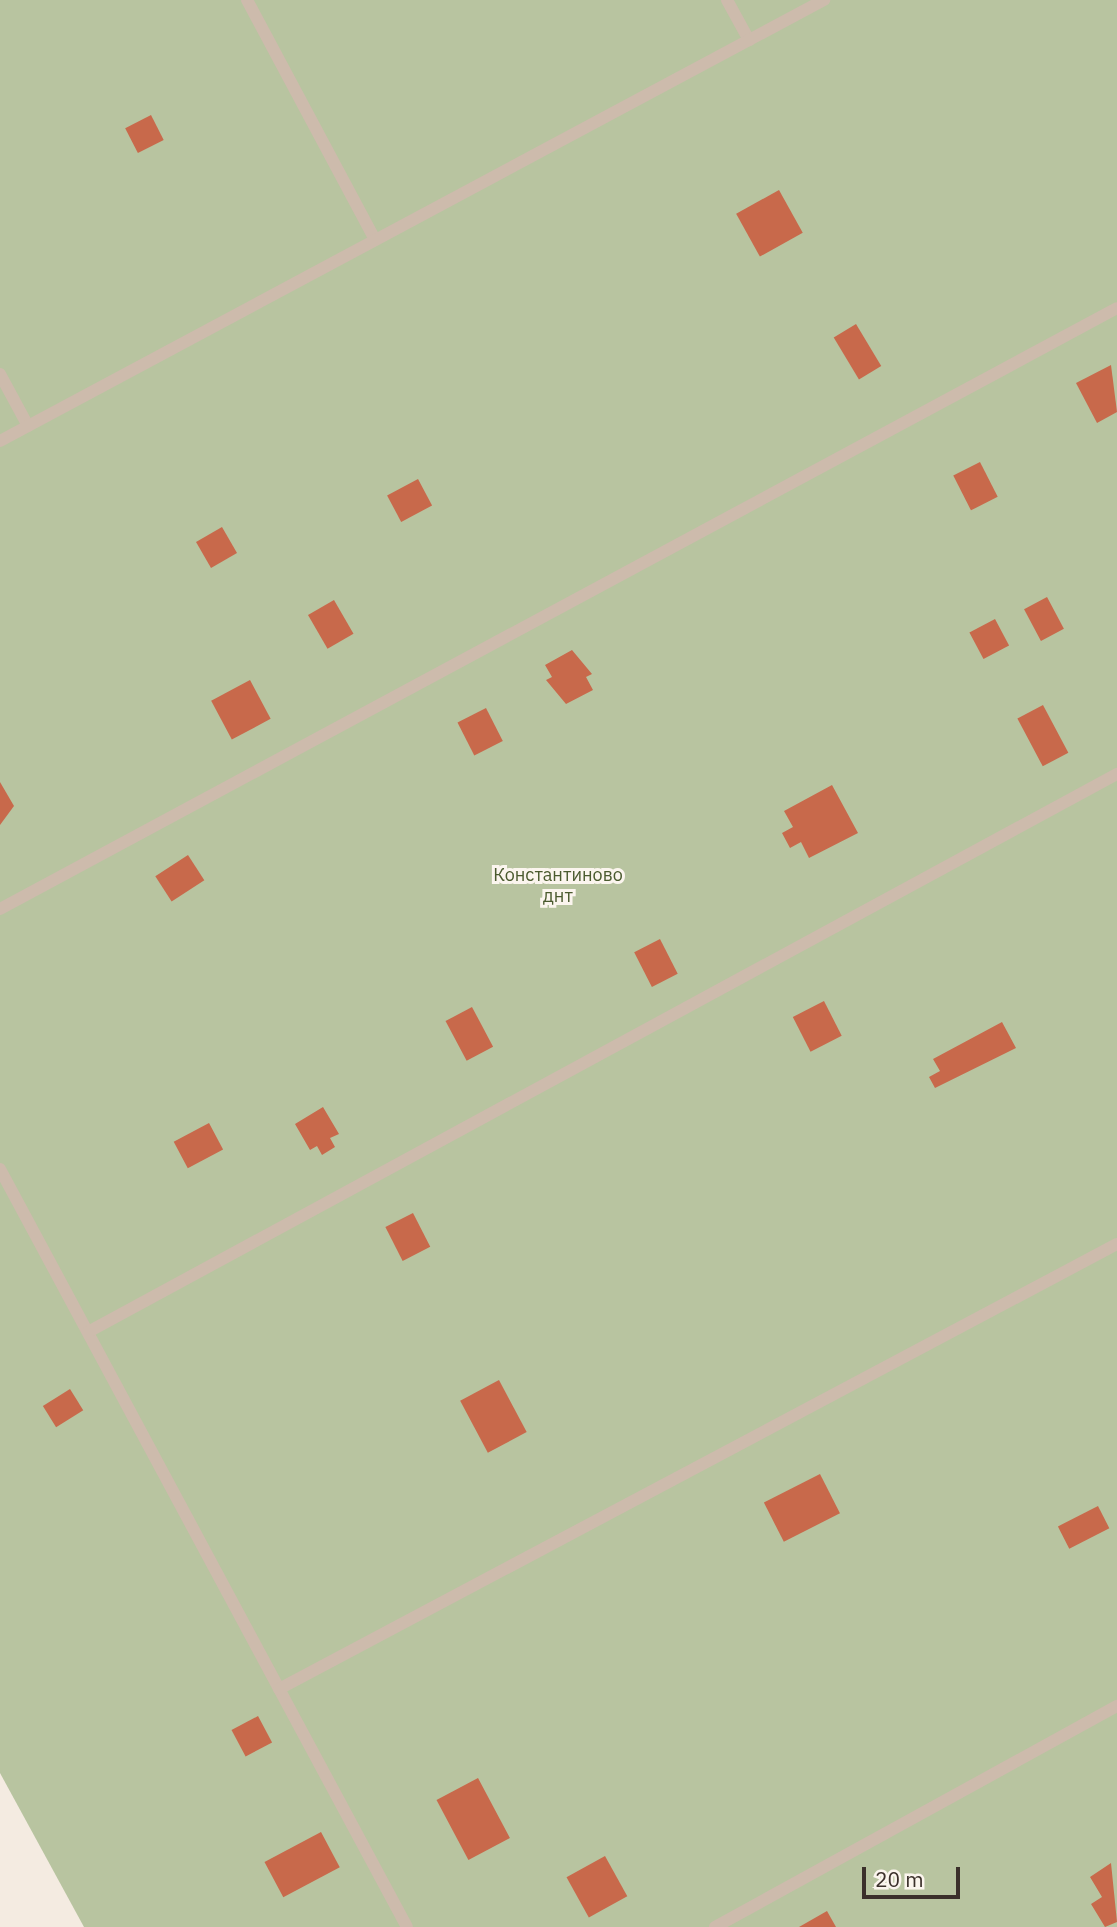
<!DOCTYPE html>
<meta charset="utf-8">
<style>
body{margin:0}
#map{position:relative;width:1117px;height:1927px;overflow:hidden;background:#f4ebe1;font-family:"IBM Plex Sans",sans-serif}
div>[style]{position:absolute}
.green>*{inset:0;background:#b8c4a0}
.building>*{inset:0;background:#c8694b;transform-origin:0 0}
.lane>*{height:12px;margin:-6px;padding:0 6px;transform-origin:6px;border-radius:6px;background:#cdbbac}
span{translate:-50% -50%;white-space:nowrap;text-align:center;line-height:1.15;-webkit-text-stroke:6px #fbf5ee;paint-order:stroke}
.park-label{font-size:18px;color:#4a5a2e}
.scale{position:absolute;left:862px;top:1867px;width:98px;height:32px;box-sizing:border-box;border:4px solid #3b302b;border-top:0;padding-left:9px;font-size:21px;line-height:24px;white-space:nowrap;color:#3b302b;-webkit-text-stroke:5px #fbf5ee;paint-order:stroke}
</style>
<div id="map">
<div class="green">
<div style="clip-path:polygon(0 0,1117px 0,1117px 1927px,84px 1927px,0 1773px)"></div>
</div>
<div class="building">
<div style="left:151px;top:115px;width:28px;height:29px;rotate:63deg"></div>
<div style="left:779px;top:190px;width:49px;height:49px;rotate:61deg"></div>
<div style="left:856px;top:324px;width:49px;height:26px;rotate:59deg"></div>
<div style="clip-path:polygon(1111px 365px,1117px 412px,1097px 423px,1076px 383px)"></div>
<div style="left:980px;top:462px;width:39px;height:30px;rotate:63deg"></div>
<div style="left:418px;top:479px;width:30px;height:35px;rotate:62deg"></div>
<div style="left:222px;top:527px;width:30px;height:30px;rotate:60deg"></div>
<div style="left:1047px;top:597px;width:36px;height:26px;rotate:62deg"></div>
<div style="left:334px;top:600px;width:39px;height:30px;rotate:60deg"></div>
<div style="left:995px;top:619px;width:30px;height:29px;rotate:62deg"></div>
<div style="clip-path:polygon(572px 650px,592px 674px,586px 677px,593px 690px,566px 704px,546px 680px,552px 677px,545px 665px)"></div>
<div style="left:250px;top:680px;width:44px;height:44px;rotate:62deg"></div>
<div style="left:1043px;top:705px;width:54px;height:29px;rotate:62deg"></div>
<div style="left:486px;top:708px;width:37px;height:32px;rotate:63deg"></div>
<div style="clip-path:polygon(0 782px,14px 806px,0 825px)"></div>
<div style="clip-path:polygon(832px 785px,858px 833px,809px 858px,801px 842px,790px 848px,782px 833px,793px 827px,784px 811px)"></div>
<div style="left:188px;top:855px;width:30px;height:39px;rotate:57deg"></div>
<div style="left:660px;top:939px;width:39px;height:29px;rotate:63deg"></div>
<div style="left:824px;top:1001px;width:39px;height:35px;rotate:63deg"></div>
<div style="left:472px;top:1007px;width:45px;height:30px;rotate:62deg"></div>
<div style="clip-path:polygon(1002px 1022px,1016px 1048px,935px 1088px,929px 1077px,940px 1071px,933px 1059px)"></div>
<div style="clip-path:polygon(323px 1107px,339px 1134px,330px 1138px,335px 1147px,322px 1155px,317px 1146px,310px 1150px,295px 1124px)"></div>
<div style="left:209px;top:1123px;width:30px;height:40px;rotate:62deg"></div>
<div style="left:413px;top:1213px;width:38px;height:31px;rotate:63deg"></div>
<div style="left:499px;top:1380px;width:59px;height:44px;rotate:62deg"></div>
<div style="left:70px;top:1389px;width:25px;height:32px;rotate:58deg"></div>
<div style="left:820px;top:1474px;width:44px;height:63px;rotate:63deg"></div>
<div style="left:1098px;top:1506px;width:25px;height:45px;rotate:63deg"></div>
<div style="left:258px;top:1716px;width:30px;height:30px;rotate:62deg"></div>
<div style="left:478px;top:1778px;width:68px;height:47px;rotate:62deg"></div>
<div style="left:321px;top:1832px;width:40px;height:64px;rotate:62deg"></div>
<div style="left:605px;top:1856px;width:46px;height:44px;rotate:61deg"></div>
<div style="clip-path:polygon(1111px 1863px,1117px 1922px,1105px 1927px,1091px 1904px,1102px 1897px,1090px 1877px)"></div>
<div style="clip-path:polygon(827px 1911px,836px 1927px,799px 1927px)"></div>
</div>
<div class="lane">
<div style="left:247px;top:0;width:272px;rotate:61.9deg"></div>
<div style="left:727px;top:0;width:46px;rotate:61.2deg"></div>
<div style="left:0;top:374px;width:59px;rotate:61.7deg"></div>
<div style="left:0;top:441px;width:935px;rotate:-28.16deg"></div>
<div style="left:0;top:909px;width:1268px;rotate:-28.28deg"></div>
<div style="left:0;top:1169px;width:860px;rotate:61.77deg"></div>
<div style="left:88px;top:1332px;width:1171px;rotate:-28.47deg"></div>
<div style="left:279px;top:1689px;width:949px;rotate:-27.97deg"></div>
<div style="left:715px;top:1927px;width:459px;rotate:-28.8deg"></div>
</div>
<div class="park-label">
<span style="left:558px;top:886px">Константиново<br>днт</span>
</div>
<div class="scale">20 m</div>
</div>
